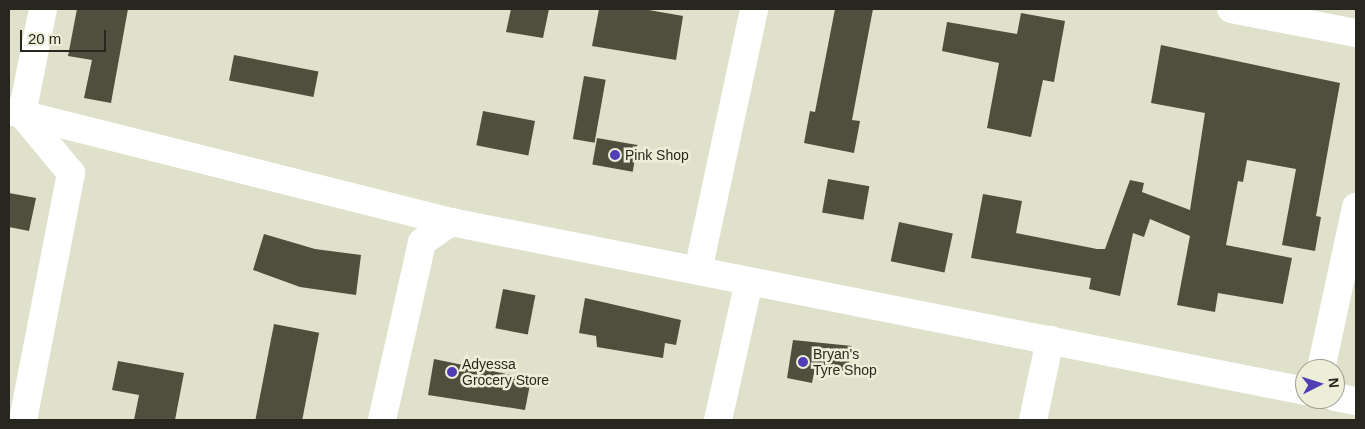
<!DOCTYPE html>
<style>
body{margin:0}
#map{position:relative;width:1365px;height:429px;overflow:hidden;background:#e0e1cb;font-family:Helvetica,sans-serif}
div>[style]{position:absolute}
.building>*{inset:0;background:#4f4f3d;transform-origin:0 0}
.minor>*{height:28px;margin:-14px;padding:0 14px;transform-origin:14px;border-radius:14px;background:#fff}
.dots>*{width:14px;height:14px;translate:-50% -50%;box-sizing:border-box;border:2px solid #edeed8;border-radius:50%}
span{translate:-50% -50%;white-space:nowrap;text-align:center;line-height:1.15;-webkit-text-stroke:5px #edeed8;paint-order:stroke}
.poi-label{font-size:14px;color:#27271f}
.left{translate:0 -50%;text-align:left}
.frame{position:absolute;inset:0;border:10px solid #27271f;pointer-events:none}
.north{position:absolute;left:1295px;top:359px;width:50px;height:50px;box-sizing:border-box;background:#edeed8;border:1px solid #9e9e8e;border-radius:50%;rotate:85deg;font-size:14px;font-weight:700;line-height:20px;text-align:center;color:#27271f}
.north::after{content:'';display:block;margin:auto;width:18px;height:22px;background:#513db5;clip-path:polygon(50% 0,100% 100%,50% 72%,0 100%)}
.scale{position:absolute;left:20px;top:30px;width:86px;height:22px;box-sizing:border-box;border:2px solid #27271f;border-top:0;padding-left:6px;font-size:15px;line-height:18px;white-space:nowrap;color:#27271f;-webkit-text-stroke:4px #edeed8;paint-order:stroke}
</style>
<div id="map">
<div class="building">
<div style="clip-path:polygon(77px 9px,128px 9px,111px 103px,84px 98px,92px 60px,68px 56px)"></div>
<div style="clip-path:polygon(511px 9px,549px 9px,543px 38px,506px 32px)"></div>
<div style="clip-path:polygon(599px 9px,643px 9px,683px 16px,676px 60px,592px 46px)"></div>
<div style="clip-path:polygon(835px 9px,873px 9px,852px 120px,860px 121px,854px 153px,804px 143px,810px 111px,815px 112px)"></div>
<div style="clip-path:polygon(1021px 13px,1065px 21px,1054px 82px,1043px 80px,1031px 137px,987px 128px,999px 63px,942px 51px,947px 22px,1017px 34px)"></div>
<div style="clip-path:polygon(1161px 45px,1340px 83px,1316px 216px,1321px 217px,1315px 251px,1282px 245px,1296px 169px,1247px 160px,1243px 182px,1238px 181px,1226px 245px,1292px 258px,1283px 304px,1218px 293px,1215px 312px,1177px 305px,1190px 236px,1150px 219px,1144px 237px,1133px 233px,1120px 296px,1089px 289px,1091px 278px,971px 258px,983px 194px,1022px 201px,1016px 233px,1097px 249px,1105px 249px,1130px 180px,1144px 183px,1142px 192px,1190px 210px,1205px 113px,1151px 103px)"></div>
<div style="left:234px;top:55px;width:86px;height:26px;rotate:11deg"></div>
<div style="left:584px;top:76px;width:22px;height:64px;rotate:10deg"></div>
<div style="left:483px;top:111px;width:53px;height:35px;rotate:11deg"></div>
<div style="left:597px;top:138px;width:41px;height:27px;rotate:10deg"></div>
<div style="left:828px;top:179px;width:42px;height:34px;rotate:10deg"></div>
<div style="clip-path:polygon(9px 193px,36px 198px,29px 231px,9px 227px)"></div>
<div style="left:899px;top:222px;width:55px;height:40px;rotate:12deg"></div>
<div style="clip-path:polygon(264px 234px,315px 249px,361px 255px,356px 295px,300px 287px,253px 270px)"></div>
<div style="left:503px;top:289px;width:33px;height:40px;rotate:11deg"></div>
<div style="clip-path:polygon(585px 298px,681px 320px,676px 345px,665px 343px,663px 358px,597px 347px,596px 336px,579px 333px)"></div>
<div style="left:274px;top:324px;width:46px;height:97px;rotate:11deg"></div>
<div style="clip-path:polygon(793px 340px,852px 346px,847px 373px,815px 368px,812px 383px,787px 378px)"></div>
<div style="clip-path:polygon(434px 359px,531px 379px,525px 410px,428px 395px)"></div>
<div style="clip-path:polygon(118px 361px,184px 373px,175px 420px,134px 420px,139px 395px,112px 390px)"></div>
</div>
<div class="minor">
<div style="left:1231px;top:9px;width:127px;rotate:10.9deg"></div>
<div style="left:9px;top:111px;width:456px;rotate:14.1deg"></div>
<div style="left:451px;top:222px;width:871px;rotate:11.19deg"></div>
<div style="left:698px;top:271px;width:268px;rotate:-77.9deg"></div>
<div style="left:1321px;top:369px;width:166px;rotate:-77.8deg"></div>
<div style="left:1335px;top:397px;width:21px;rotate:11deg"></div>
<div style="left:23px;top:420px;width:252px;rotate:-79deg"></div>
<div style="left:71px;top:173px;width:77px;rotate:-129.7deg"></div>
<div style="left:22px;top:114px;width:107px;rotate:-78.7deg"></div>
<div style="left:382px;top:420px;width:182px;rotate:-77.3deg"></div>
<div style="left:422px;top:242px;width:35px;rotate:-35deg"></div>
<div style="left:718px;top:420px;width:142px;rotate:-77.4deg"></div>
<div style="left:1033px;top:420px;width:82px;rotate:-78deg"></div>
</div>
<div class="dots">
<div style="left:615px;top:155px;background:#513db5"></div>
<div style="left:803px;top:362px;background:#513db5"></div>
<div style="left:452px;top:372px;background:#513db5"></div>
</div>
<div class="poi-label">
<span class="left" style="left:625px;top:155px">Pink Shop</span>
<span class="left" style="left:813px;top:362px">Bryan's<br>Tyre Shop</span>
<span class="left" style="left:462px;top:372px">Adyessa<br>Grocery Store</span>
</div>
<div class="frame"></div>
<div class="north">N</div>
<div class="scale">20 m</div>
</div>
